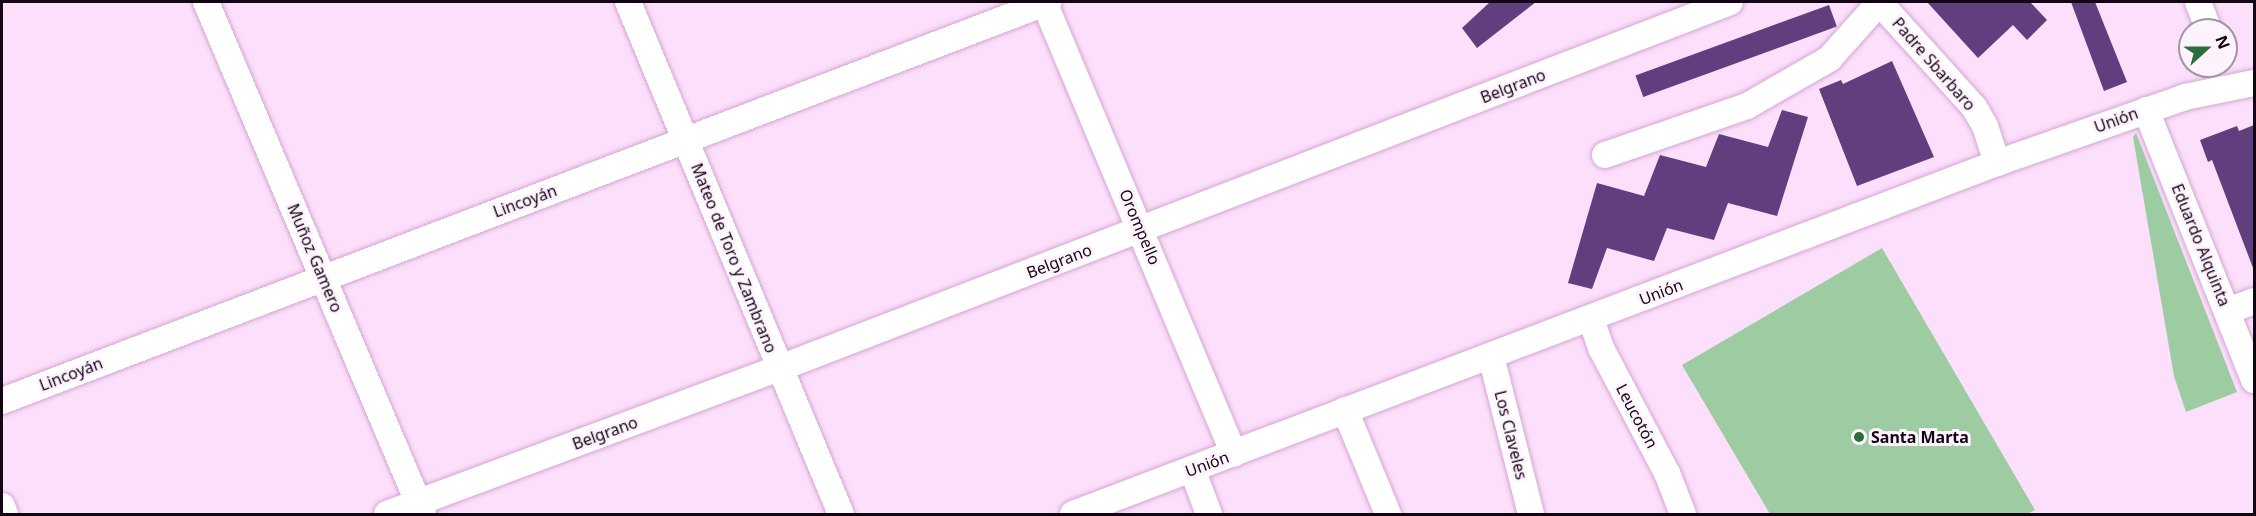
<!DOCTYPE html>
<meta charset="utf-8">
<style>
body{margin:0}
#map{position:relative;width:2256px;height:516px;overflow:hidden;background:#fcdffb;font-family:"Noto Sans",sans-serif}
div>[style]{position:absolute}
.green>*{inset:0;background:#9dcca2}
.building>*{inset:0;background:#613e7e;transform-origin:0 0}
.roads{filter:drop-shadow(0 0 2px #d5a6d3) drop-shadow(0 0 2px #d5a6d3)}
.minor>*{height:26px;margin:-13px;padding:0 13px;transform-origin:13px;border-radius:13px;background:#fff}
.dots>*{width:16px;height:16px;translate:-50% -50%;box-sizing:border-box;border:3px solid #fdf3fd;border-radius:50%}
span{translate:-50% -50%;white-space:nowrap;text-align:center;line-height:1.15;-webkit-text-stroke:6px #fdf3fd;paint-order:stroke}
.street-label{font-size:16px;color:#140514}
.poi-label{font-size:16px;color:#140514;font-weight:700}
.left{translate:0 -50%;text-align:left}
.frame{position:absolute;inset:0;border:3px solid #140514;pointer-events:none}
.north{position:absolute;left:2178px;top:18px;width:60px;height:60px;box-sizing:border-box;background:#fdf3fd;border:2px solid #a094a0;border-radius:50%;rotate:69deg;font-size:16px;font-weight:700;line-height:24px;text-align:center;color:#140514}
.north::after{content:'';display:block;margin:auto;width:21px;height:27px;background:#2d6f3a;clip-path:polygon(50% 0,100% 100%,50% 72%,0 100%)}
</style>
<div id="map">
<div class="green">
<div style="clip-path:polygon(2136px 133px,2237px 392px,2186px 412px,2174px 376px,2133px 137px)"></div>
<div style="clip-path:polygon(1882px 248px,2035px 510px,2027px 514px,1770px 514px,1682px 365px)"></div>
</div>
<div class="building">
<div style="clip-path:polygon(1490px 2px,1536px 2px,1477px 48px,1462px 28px)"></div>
<div style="clip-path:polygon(1927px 2px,2030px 2px,2047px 20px,2027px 40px,2013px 25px,1978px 58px)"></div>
<div style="clip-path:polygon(2071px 2px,2095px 2px,2127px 82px,2104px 91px)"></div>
<div style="left:1829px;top:5px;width:23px;height:206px;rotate:70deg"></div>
<div style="clip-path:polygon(1892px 61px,1934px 157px,1857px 186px,1819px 89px,1841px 80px,1843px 84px)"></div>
<div style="clip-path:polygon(1782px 110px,1808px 117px,1777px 216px,1728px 203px,1714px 240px,1667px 228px,1654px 261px,1607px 248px,1592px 289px,1568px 283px,1597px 183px,1644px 196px,1660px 155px,1706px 167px,1719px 134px,1768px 147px)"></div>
<div style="clip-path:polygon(2254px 125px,2254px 267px,2253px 268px,2212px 160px,2208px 162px,2200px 140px,2237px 126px,2239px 131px)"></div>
</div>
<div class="roads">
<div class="minor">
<div style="left:206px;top:2px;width:556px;rotate:67.03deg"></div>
<div style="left:628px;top:2px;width:555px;rotate:67.41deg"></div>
<div style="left:1044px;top:2px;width:490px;rotate:67.2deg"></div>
<div style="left:1879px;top:2px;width:142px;rotate:47.9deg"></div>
<div style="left:1974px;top:107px;width:22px;rotate:60deg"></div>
<div style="left:1985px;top:126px;width:39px;rotate:72deg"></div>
<div style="left:2198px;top:2px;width:30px;rotate:69deg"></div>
<div style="left:2146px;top:110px;width:291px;rotate:68.2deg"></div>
<div style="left:1605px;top:155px;width:150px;rotate:-19deg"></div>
<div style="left:1747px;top:106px;width:95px;rotate:-29.8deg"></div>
<div style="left:1829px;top:59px;width:76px;rotate:-48.2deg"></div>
<div style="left:2228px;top:311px;width:28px;rotate:-21deg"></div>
<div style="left:1591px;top:319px;width:31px;rotate:71deg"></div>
<div style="left:1601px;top:348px;width:141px;rotate:62.2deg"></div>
<div style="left:1667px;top:473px;width:44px;rotate:68.7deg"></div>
<div style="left:1491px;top:356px;width:163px;rotate:75.8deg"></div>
<div style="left:2px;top:401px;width:1120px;rotate:-20.88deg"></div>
<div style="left:1345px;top:410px;width:113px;rotate:67.5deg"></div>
<div style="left:1192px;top:469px;width:48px;rotate:69.3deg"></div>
<div style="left:2px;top:506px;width:9px;rotate:69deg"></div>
<div style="left:387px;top:514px;width:419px;rotate:-20.4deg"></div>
<div style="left:780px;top:368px;width:1018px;rotate:-21.07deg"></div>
<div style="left:1073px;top:514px;width:988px;rotate:-20.8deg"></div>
<div style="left:1997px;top:163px;width:199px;rotate:-19.3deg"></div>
<div style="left:2185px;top:97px;width:70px;rotate:-11.5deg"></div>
</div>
</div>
<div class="dots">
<div style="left:1859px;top:437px;background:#2d6f3a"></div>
</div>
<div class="street-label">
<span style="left:1934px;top:64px;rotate:49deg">Padre Sbarbaro</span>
<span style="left:1513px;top:86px;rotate:-21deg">Belgrano</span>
<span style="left:2116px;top:120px;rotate:-20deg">Unión</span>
<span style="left:525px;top:201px;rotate:-20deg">Lincoyán</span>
<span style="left:1140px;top:227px;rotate:67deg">Orompello</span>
<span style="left:2201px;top:245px;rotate:68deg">Eduardo Alquinta</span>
<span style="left:315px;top:258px;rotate:67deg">Muñoz Gamero</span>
<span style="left:734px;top:258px;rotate:68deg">Mateo de Toro y Zambrano</span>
<span style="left:1059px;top:261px;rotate:-21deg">Belgrano</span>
<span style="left:1661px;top:292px;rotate:-21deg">Unión</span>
<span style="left:71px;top:374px;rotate:-21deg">Lincoyán</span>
<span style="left:1637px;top:416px;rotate:62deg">Leucotón</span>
<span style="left:605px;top:433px;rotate:-20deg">Belgrano</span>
<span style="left:1511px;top:435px;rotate:76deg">Los Claveles</span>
<span style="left:1207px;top:464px;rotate:-20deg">Unión</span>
</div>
<div class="poi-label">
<span class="left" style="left:1871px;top:437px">Santa Marta</span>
</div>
<div class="frame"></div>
<div class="north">N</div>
</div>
